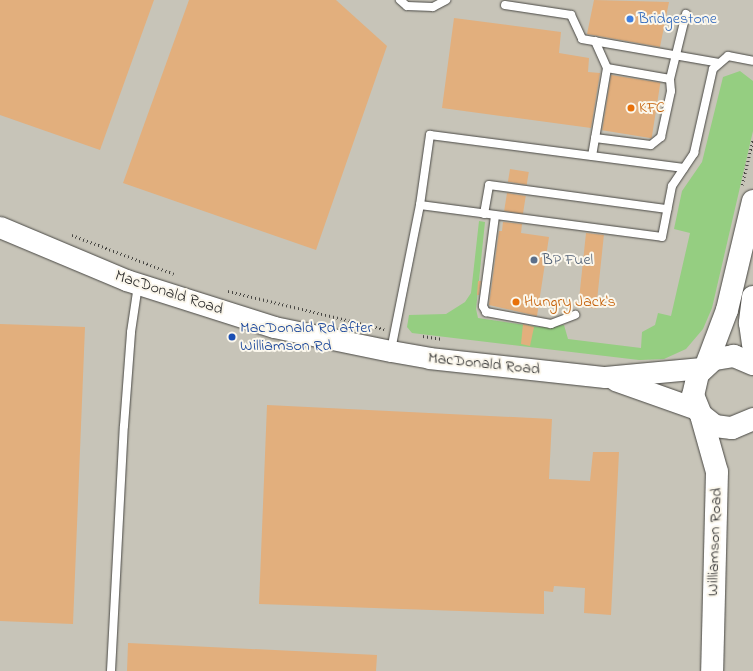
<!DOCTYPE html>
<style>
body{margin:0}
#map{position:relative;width:753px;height:671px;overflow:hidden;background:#f0ead1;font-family:"Indie Flower",sans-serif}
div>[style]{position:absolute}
.industrial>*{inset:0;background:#c7c4b8;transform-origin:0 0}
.green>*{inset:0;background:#95ce81}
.building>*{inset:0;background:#e2af7d;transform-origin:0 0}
.path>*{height:2.5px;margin-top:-1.25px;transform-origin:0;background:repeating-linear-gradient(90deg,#494844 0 1px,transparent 0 4px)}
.roads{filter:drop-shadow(0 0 1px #494844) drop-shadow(0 0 1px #494844)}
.service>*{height:8px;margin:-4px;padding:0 4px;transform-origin:4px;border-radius:4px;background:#fff}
.tertiary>*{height:21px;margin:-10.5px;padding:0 10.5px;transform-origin:10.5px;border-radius:10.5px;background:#fff}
.secondary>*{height:22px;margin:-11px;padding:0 11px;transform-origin:11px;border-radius:11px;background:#fff}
.dots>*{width:11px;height:11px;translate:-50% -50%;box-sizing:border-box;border:2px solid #fbf7ec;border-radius:50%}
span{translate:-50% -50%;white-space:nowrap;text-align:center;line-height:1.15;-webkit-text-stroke:4px #fbf7ec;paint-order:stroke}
.shop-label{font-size:16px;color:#366cbe}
.left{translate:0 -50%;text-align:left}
.food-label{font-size:16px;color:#c56008}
.service-label{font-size:16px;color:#4e5e75}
.street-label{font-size:16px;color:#2b2b2b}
.transit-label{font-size:16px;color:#164399}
</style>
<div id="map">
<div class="industrial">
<div style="left:0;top:0;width:753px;height:671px"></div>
</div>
<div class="green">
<div style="clip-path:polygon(740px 71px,753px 81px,753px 131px,712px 308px,703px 329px,686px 349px,664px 359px,639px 360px,412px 333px,407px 327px,409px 315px,446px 314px,465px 302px,471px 293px,479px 221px,485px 222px,476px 309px,478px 318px,539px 327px,564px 325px,568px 339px,641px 348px,642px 332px,655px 325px,658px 313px,671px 316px,690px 233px,674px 229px,682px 191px,702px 162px,723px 77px)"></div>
</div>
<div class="building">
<div style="clip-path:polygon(0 0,154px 0,100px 150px,0 115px)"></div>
<div style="clip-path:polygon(189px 0,336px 0,387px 46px,316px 250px,123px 183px)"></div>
<div style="clip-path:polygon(594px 0,669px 2px,660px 47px,587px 34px)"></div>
<div style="clip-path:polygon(454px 18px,561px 32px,559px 53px,589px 58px,588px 72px,600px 73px,591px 128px,442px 108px)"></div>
<div style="left:611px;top:75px;width:50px;height:56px;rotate:9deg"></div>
<div style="left:510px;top:169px;width:19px;height:13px;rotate:9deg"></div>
<div style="left:507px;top:193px;width:19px;height:18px;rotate:9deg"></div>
<div style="clip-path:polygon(503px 222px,522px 224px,521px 233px,549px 237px,537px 316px,489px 305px,499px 231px,502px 231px)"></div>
<div style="left:586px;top:233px;width:18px;height:74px;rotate:6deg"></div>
<div style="clip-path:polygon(478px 281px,481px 281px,479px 295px,477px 295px)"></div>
<div style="clip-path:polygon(0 324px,85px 327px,73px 624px,0 621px)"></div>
<div style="clip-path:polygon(523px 324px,534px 327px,530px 346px,521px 344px)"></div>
<div style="clip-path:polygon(267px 405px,552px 419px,549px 479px,590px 481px,593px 452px,619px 452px,611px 615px,584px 613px,585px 588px,554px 586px,553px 592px,544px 591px,544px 614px,259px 604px)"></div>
<div style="clip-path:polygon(128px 643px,377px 655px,376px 671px,127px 671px)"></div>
</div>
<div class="path">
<div style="left:742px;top:185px;width:47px;rotate:-76.6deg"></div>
<div style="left:72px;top:235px;width:109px;rotate:20.9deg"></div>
<div style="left:228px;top:291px;width:161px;rotate:13.7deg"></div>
<div style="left:423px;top:336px;width:18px;rotate:9deg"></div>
</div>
<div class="roads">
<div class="service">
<div style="left:400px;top:0;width:9px;rotate:41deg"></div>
<div style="left:407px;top:6px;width:26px;rotate:2deg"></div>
<div style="left:433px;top:7px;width:15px;rotate:-28deg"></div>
<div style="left:505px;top:5px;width:67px;rotate:8.6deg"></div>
<div style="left:571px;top:15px;width:26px;rotate:65deg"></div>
<div style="left:582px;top:39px;width:139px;rotate:9.9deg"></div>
<div style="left:595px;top:41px;width:30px;rotate:66deg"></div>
<div style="left:595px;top:138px;width:56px;rotate:7.1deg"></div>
<div style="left:651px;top:145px;width:13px;rotate:-39deg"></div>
<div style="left:661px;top:137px;width:47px;rotate:-77.7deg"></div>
<div style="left:671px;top:91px;width:12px;rotate:-95deg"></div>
<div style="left:592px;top:156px;width:89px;rotate:-80.3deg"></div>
<div style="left:607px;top:68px;width:64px;rotate:9.9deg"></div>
<div style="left:670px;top:79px;width:67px;rotate:-76.2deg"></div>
<div style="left:420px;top:205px;width:71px;rotate:-81.9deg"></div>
<div style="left:430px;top:135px;width:256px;rotate:7.4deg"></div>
<div style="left:484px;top:214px;width:29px;rotate:-80deg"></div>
<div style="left:489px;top:185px;width:180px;rotate:7.7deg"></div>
<div style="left:495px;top:216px;width:91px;rotate:97.6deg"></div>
<div style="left:483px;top:306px;width:7px;rotate:63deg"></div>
<div style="left:486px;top:312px;width:66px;rotate:10.5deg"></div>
<div style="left:551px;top:324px;width:26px;rotate:-21deg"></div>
<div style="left:391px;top:350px;width:148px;rotate:-78.7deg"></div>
<div style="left:420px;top:205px;width:244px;rotate:7.5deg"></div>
<div style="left:662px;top:237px;width:52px;rotate:-78.9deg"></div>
<div style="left:672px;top:186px;width:40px;rotate:-56deg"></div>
<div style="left:694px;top:153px;width:86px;rotate:-77.3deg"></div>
<div style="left:713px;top:69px;width:20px;rotate:-41deg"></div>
<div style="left:728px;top:56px;width:25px;rotate:11deg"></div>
<div style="left:111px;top:671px;width:245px;rotate:-87deg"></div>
<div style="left:124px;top:426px;width:94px;rotate:-85.7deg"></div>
<div style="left:131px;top:332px;width:48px;rotate:-81.5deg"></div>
</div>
<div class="tertiary">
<div style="left:0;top:227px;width:137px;rotate:22.8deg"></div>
<div style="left:126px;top:280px;width:155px;rotate:17.6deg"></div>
<div style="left:274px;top:327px;width:119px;rotate:11.6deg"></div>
<div style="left:391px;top:351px;width:39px;rotate:10deg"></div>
<div style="left:429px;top:358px;width:177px;rotate:6.2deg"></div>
<div style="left:605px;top:377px;width:97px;rotate:-5.3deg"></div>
<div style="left:615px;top:380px;width:87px;rotate:19.5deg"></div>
</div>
<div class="secondary">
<div style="left:753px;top:297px;width:26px;rotate:97deg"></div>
<div style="left:750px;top:323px;width:22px;rotate:82deg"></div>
<div style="left:707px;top:363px;width:57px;rotate:-69.3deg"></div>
<div style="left:727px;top:310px;width:112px;rotate:-76.6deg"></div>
<div style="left:753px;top:364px;width:21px;rotate:-157deg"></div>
<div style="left:734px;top:356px;width:20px;rotate:171deg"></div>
<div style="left:714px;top:359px;width:22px;rotate:137deg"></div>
<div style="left:698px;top:374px;width:22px;rotate:103deg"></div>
<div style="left:693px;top:395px;width:22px;rotate:68deg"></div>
<div style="left:701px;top:415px;width:18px;rotate:38deg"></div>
<div style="left:715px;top:426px;width:17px;rotate:7deg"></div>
<div style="left:732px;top:428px;width:23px;rotate:-23deg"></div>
<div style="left:701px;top:415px;width:59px;rotate:74.3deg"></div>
<div style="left:717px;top:472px;width:199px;rotate:91.4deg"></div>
</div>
</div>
<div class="dots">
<div style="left:630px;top:19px;background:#3f7fe0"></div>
<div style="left:631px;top:108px;background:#e8710a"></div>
<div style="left:534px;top:260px;background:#5c6f8a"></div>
<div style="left:516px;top:302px;background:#e8710a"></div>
<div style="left:232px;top:337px;background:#1a4fb4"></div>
</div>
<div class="shop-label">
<span class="left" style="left:638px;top:19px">Bridgestone</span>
</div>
<div class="food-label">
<span class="left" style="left:639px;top:108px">KFC</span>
<span class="left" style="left:524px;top:302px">Hungry Jack's</span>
</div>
<div class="service-label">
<span class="left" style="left:542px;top:260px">BP Fuel</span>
</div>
<div class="street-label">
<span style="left:169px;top:293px;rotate:18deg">MacDonald Road</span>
<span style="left:484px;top:364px;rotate:6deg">MacDonald Road</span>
<span style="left:715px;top:542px;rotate:-88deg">Williamson Road</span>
</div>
<div class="transit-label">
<span class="left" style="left:240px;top:337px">MacDonald Rd after<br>Williamson Rd</span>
</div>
</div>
